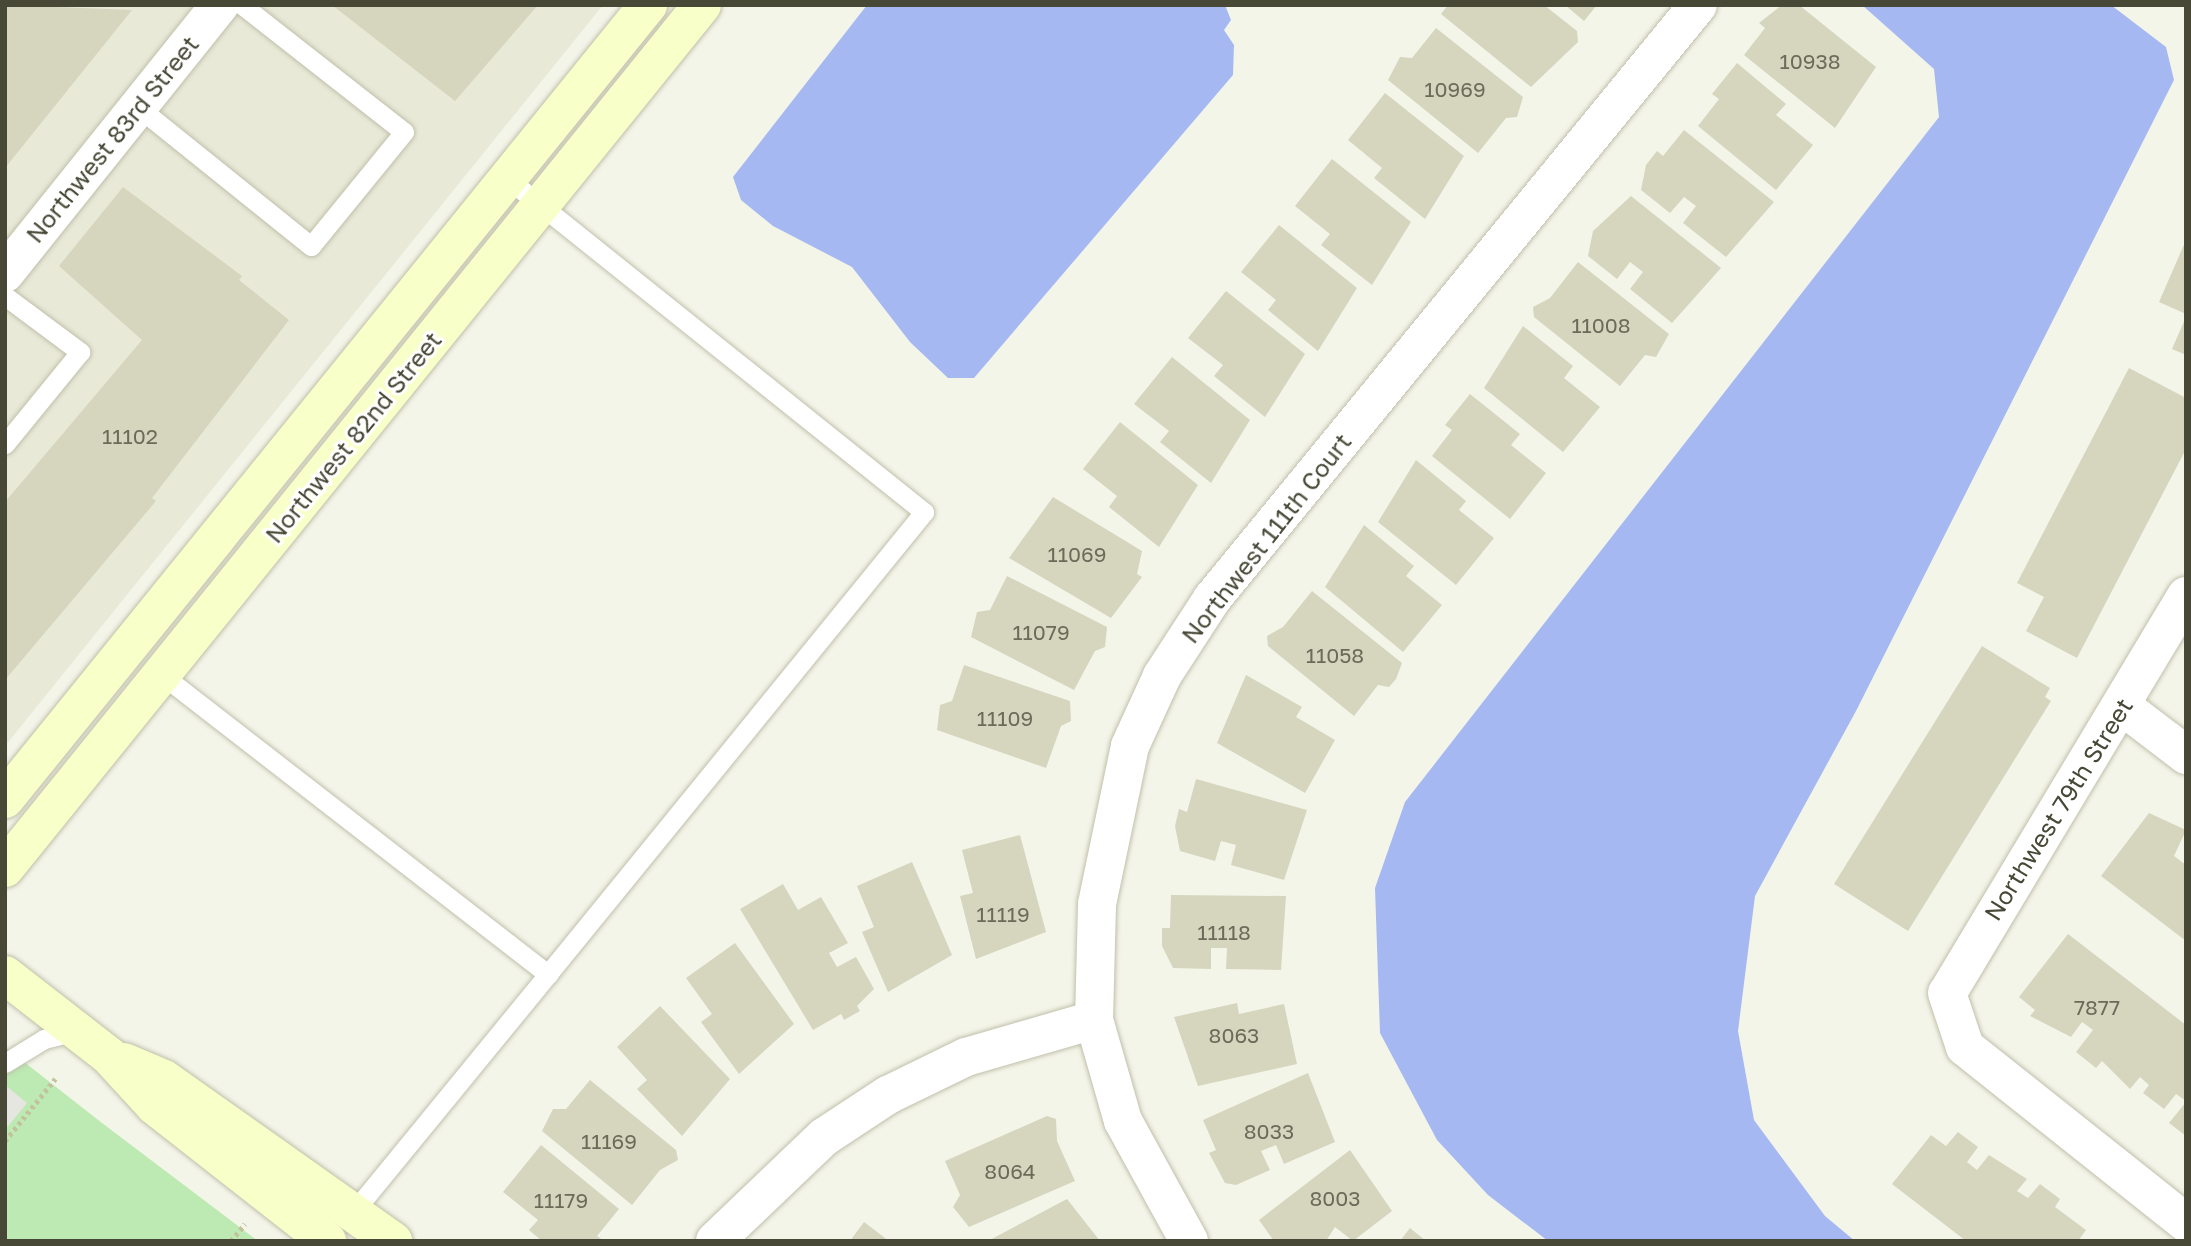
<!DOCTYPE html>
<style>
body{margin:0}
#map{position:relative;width:2191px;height:1246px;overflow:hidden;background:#f4f5e9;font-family:"Golos Text",sans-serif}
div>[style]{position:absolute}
.residential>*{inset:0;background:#e8e9d7}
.green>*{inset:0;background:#bde9b2}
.parking>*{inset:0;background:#e6e6e1}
.water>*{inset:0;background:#a6b8f1}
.building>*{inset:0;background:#d6d5be}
.path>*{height:4.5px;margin-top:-2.25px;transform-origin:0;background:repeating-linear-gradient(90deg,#c2c29d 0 3.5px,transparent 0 7px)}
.roads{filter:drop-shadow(0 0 2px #c0c0ab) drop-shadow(0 0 2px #c0c0ab)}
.lane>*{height:19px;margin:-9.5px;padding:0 9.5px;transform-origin:9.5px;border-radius:9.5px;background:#fff}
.street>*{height:38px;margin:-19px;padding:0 19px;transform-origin:19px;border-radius:19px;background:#fff}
.secondary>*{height:38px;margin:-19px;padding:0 19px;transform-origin:19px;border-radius:19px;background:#f9ffc9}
span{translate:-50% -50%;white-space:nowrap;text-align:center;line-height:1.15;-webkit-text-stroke:6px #fff;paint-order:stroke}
.number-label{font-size:21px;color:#6c6b59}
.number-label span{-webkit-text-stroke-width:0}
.street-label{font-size:24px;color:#484837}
.frame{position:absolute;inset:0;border:7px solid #484837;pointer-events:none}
</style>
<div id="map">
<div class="residential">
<div style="clip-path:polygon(5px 5px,603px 5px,5px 746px)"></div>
</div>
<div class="green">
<div style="clip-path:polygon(5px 1047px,102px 1123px,258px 1241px,5px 1241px)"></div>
</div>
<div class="parking">
<div style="clip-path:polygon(5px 1085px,27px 1103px,5px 1130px)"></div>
</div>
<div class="water">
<div style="clip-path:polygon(867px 5px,1225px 5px,1231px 20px,1224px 30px,1234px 45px,1233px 75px,974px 378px,948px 378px,910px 342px,852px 267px,773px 226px,741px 200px,733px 177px)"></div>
<div style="clip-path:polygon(1862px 5px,2111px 5px,2166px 47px,2174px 80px,1856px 711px,1755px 896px,1738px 1031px,1754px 1120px,1825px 1216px,1855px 1241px,1548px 1241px,1488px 1195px,1437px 1140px,1380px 1033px,1375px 888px,1405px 802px,1939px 117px,1934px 69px)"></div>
</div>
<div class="building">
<div style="clip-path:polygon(5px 5px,132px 10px,5px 168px)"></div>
<div style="clip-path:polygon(332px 5px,538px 5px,455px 101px)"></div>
<div style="clip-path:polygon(1448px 5px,1544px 5px,1577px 31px,1578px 42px,1531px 87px,1441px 14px)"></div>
<div style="clip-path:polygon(1565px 5px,1597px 5px,1584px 21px)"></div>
<div style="clip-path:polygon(1782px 5px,1799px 5px,1876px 67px,1835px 128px,1744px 55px,1765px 28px,1759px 23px)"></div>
<div style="clip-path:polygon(1436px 28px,1523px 97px,1517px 117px,1506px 118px,1478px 153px,1388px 80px,1400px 57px,1412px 58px)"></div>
<div style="clip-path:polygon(1737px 63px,1786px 104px,1776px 115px,1813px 145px,1776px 190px,1698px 126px,1719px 99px,1712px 94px)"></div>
<div style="clip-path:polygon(1385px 93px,1464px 156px,1425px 219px,1374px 178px,1382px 168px,1348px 140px)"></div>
<div style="clip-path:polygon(1684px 130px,1774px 202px,1726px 257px,1683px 223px,1696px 206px,1684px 197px,1670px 213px,1641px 190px,1646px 165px,1657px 151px,1663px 156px)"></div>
<div style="clip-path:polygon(1332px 159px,1411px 222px,1372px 285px,1321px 245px,1330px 234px,1295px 206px)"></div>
<div style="clip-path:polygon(123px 187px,242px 276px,239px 280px,289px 320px,152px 498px,156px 501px,5px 680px,5px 502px,142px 340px,59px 266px)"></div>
<div style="clip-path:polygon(1631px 196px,1721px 268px,1672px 323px,1630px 289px,1643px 272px,1630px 262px,1617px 279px,1588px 256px,1593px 231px)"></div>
<div style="clip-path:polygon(1279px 225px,1357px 288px,1318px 351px,1268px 310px,1276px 300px,1241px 272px)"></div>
<div style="clip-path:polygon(2186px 240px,2186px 314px,2159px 302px)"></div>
<div style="clip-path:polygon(1578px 262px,1669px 334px,1656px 357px,1645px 355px,1620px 386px,1534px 317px,1533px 307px,1550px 298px)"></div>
<div style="clip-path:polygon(1226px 291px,1305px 354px,1265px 417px,1214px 376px,1223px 365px,1188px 338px)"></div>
<div style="clip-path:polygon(2186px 317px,2186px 355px,2172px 349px)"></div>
<div style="clip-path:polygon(1523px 326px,1573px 366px,1564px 378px,1600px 407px,1563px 452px,1484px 388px)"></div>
<div style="clip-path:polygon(1172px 357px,1250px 420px,1211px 483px,1160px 442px,1169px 431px,1134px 404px)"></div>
<div style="clip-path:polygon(2129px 368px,2186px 398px,2186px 449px,2077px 658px,2026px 631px,2044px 597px,2017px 583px)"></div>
<div style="clip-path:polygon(1470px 394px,1520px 434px,1511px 445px,1546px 473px,1510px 519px,1432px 456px,1452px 430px,1445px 425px)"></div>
<div style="clip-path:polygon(1120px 422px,1198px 485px,1159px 547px,1109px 507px,1117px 496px,1083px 469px)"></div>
<div style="clip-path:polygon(1416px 460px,1466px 501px,1459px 510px,1494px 538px,1456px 585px,1378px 522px)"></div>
<div style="clip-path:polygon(1053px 497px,1142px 551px,1137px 574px,1142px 577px,1111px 618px,1009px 558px)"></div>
<div style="clip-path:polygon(1364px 525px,1414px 566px,1406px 576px,1442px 605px,1403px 652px,1325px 587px)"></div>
<div style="clip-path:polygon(1007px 576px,1107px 627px,1105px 647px,1095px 651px,1074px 690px,971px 637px,977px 612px,990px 610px)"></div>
<div style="clip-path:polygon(1312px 591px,1402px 663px,1396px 679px,1389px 687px,1378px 685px,1354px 716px,1268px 646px,1267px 636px,1283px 627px)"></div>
<div style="clip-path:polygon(1982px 646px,2050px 688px,2045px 697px,2051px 701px,1908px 931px,1834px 884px)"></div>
<div style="clip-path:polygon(964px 665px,1070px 701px,1071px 721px,1061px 726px,1046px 768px,937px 730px,940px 705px,952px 701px)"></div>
<div style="clip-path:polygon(1246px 675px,1302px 707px,1296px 717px,1335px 740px,1305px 793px,1217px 743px)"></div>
<div style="clip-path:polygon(1196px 779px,1307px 810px,1284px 880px,1231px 865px,1236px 845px,1221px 841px,1215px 861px,1180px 851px,1175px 826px,1179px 809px,1187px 812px)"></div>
<div style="clip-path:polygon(2149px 813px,2186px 830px,2174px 856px,2186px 865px,2186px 941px,2101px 876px)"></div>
<div style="clip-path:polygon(1020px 835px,1046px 932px,976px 959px,960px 896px,973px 893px,962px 850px)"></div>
<div style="clip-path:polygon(912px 862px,952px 955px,888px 992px,862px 932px,874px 927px,857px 886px)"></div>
<div style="clip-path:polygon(783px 884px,798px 910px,821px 897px,848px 943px,829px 953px,837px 967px,856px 957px,874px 989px,857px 1006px,860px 1011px,844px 1020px,841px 1014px,813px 1030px,740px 909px)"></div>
<div style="clip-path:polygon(1171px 895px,1286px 896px,1281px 970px,1226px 969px,1227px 948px,1211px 948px,1211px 969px,1173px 968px,1162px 946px,1162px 928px,1170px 928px)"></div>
<div style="clip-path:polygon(2068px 934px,2186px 1025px,2186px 1101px,2176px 1094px,2164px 1109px,2143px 1093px,2149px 1085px,2140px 1077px,2130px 1089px,2102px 1061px,2096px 1068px,2076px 1052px,2093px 1030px,2082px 1022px,2071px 1037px,2030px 1016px,2035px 1010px,2019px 997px)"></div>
<div style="clip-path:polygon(735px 943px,794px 1024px,739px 1074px,701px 1022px,712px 1014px,686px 978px)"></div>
<div style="clip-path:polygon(1237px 1003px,1239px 1014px,1284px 1004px,1297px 1064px,1198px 1086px,1174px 1017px)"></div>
<div style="clip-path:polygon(660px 1006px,730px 1079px,682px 1136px,637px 1089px,647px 1080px,617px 1047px)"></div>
<div style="clip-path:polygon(1308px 1073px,1335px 1142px,1284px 1164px,1276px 1145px,1261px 1151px,1270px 1170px,1236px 1185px,1225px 1183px,1209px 1153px,1216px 1150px,1203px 1120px)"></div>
<div style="clip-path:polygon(590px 1080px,676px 1150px,678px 1160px,660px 1170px,632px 1205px,542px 1131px,553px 1109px,566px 1109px)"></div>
<div style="clip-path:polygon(2186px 1102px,2186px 1136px,2169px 1123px)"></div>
<div style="clip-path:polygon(1047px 1116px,1056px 1119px,1057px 1141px,1075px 1181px,969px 1227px,953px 1207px,960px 1195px,945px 1161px)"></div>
<div style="clip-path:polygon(1958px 1132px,1978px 1147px,1967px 1162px,1977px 1170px,1989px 1155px,2027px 1179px,2017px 1191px,2028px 1198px,2040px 1184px,2060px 1199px,2055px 1207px,2086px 1230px,2078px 1241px,1966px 1241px,1892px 1184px,1931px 1135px,1946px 1146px)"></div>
<div style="clip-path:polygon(541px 1145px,619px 1209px,597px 1236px,604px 1241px,542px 1241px,529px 1230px,538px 1220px,503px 1192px)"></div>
<div style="clip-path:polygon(1350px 1150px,1392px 1211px,1353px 1241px,1335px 1227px,1326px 1241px,1274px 1241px,1259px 1220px)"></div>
<div style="clip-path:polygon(1067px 1199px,1100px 1241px,988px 1241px)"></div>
<div style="clip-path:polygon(864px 1222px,889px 1241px,850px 1241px)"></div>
<div style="clip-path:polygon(1410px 1228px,1426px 1241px,1400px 1241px)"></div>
</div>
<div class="path">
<div style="left:5px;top:1141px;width:80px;rotate:-51.1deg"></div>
<div style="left:231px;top:1241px;width:22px;rotate:-51deg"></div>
</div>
<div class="roads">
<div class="lane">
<div style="left:138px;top:107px;width:222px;rotate:38.8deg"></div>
<div style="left:311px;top:246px;width:147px;rotate:-50.8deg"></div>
<div style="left:404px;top:132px;width:206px;rotate:-141.9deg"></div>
<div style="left:508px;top:179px;width:533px;rotate:38.68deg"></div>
<div style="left:924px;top:512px;width:596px;rotate:129.14deg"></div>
<div style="left:5px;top:296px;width:94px;rotate:36.7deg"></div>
<div style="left:80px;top:352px;width:119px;rotate:129.2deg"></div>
<div style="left:161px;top:674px;width:490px;rotate:37.8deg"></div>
<div style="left:548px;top:974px;width:308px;rotate:129.3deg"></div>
<div style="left:5px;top:1063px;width:46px;rotate:-31.6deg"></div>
<div style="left:44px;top:1039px;width:33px;rotate:-14deg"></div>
</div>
<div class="street">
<div style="left:5px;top:273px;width:344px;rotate:-51.3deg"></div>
<div style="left:2186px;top:596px;width:463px;rotate:121deg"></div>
<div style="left:1947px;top:993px;width:57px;rotate:71.6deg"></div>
<div style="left:1965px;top:1047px;width:283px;rotate:38.5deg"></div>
<div style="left:2122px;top:706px;width:81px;rotate:37.4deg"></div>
<div style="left:715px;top:1241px;width:151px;rotate:-43.7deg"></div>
<div style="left:824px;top:1137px;width:77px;rotate:-33.3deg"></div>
<div style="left:888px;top:1095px;width:87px;rotate:-26deg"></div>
<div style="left:966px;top:1057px;width:133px;rotate:-16.1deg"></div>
<div style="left:1189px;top:1241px;width:137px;rotate:-118.8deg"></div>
<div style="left:1123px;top:1121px;width:105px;rotate:-106deg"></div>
<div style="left:1094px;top:1020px;width:116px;rotate:-88.5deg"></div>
<div style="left:1097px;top:904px;width:161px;rotate:-78.2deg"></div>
<div style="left:1130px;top:746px;width:77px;rotate:-65.4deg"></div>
<div style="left:1162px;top:676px;width:92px;rotate:-57deg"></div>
<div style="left:1212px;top:599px;width:767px;rotate:-50.71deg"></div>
</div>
<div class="secondary">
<div style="left:5px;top:799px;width:1022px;rotate:-51deg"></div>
<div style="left:5px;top:868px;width:1109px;rotate:-51.07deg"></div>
<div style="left:5px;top:975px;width:132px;rotate:37.9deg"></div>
<div style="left:109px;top:1056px;width:68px;rotate:47.4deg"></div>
<div style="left:155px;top:1106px;width:219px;rotate:38.1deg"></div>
<div style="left:124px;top:1062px;width:43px;rotate:23deg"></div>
<div style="left:164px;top:1079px;width:281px;rotate:35.3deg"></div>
</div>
</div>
<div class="number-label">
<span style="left:1810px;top:61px">10938</span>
<span style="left:1455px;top:89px">10969</span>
<span style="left:1601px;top:325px">11008</span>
<span style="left:130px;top:436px">11102</span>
<span style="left:1077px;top:554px">11069</span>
<span style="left:1041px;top:632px">11079</span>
<span style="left:1335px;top:655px">11058</span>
<span style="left:1005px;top:718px">11109</span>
<span style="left:1003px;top:914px">11119</span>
<span style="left:1224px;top:932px">11118</span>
<span style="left:2097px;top:1007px">7877</span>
<span style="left:1234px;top:1035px">8063</span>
<span style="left:1269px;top:1131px">8033</span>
<span style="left:609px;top:1141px">11169</span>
<span style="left:1010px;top:1171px">8064</span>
<span style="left:1335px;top:1198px">8003</span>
<span style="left:561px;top:1200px">11179</span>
</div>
<div class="street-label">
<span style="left:112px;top:139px;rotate:-51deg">Northwest 83rd Street</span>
<span style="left:353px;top:437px;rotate:-51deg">Northwest 82nd Street</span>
<span style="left:1266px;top:538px;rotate:-52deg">Northwest 111th Court</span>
<span style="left:2058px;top:809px;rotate:-58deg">Northwest 79th Street</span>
</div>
<div class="frame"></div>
</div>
